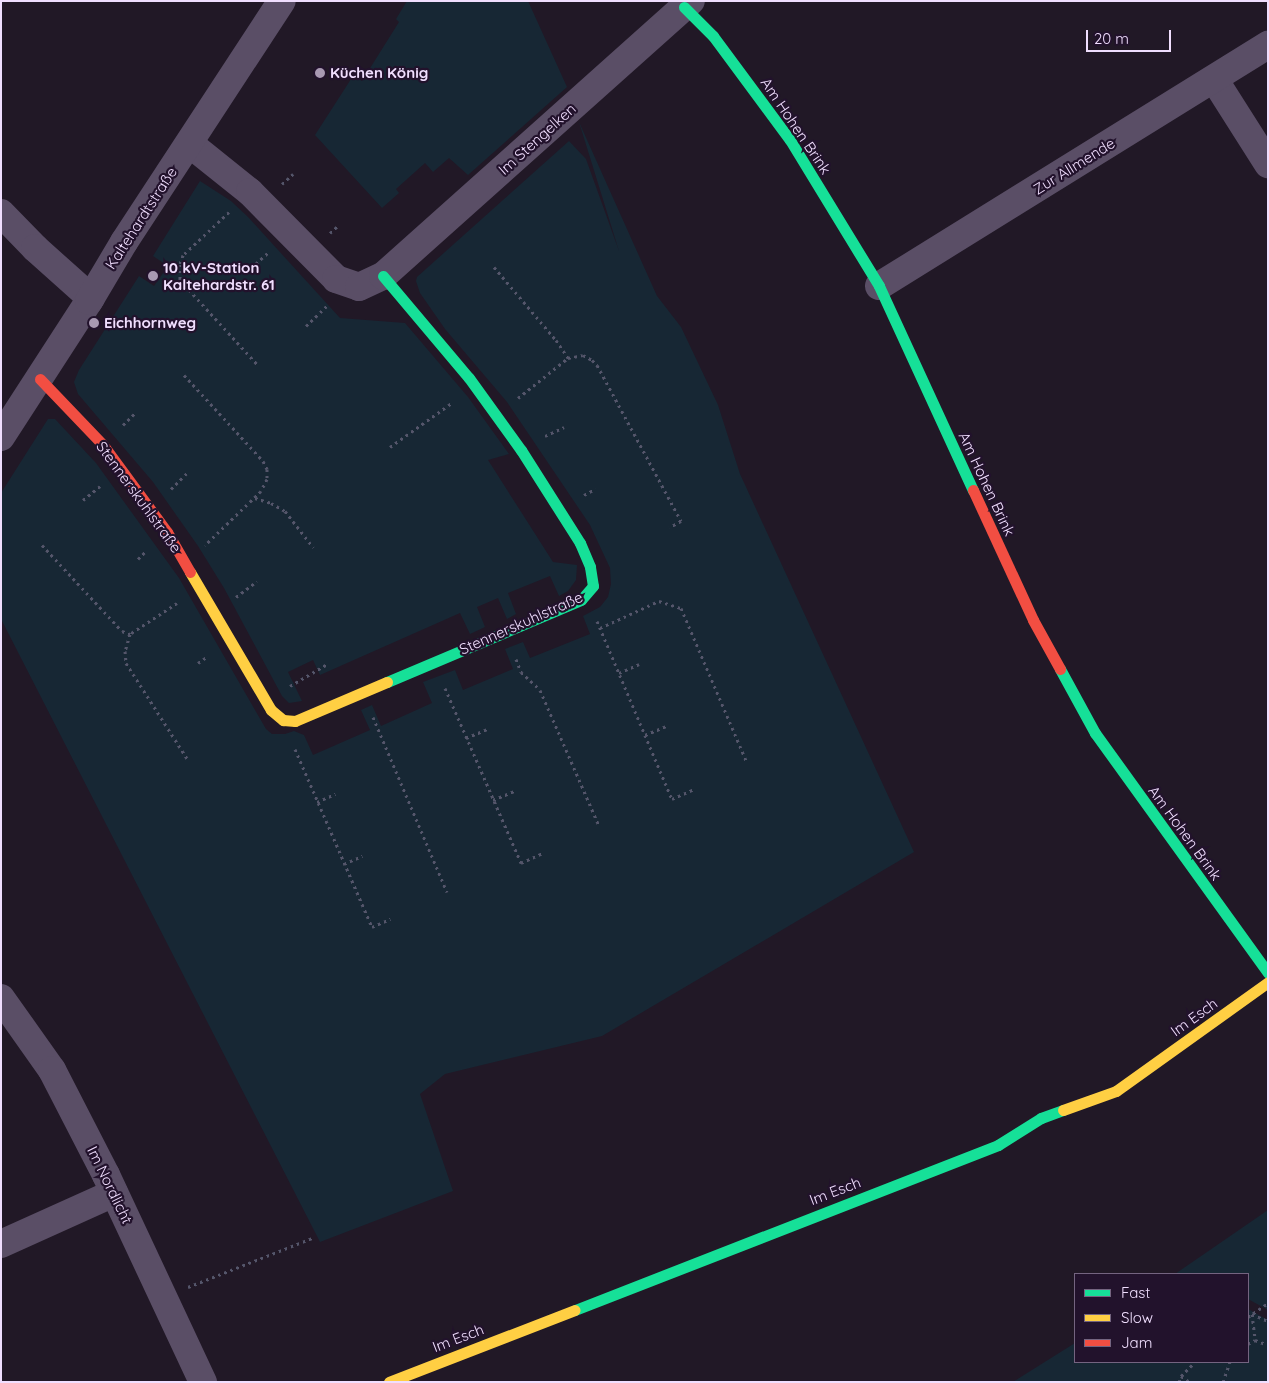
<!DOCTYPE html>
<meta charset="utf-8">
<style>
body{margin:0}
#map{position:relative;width:1269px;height:1383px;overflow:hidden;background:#211826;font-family:Quicksand,sans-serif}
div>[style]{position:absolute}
.green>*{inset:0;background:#172734}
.path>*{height:3px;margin-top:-1.5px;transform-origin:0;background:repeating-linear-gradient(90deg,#55566b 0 2.5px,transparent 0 6.5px)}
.street>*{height:28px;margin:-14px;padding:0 14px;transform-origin:14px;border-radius:14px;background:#5a4e66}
.fast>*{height:11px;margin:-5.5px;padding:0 5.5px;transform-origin:5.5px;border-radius:5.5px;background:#16e098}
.slow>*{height:11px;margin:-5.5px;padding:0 5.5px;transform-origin:5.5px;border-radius:5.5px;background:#ffcf43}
.jam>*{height:11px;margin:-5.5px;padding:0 5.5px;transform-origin:5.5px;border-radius:5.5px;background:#f24e42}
.dots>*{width:14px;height:14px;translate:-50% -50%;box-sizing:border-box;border:2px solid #22122c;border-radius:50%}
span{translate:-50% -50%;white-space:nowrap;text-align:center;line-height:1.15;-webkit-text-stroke:4.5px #22122c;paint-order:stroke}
.poi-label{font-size:15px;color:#f0defe;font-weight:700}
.left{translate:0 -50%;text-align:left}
.street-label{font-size:15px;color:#f0defe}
.frame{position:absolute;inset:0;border:2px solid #f0defe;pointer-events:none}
.legend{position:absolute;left:1074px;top:1273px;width:175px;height:90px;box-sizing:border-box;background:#22122c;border:1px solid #746480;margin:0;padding:6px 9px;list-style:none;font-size:15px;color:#f0defe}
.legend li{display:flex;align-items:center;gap:10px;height:25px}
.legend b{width:25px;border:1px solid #746480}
.scale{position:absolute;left:1086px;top:30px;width:85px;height:22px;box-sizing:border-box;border:2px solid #f0defe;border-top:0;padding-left:6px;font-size:15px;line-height:18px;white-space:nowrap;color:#f0defe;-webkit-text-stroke:4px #22122c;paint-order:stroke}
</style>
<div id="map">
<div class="green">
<div style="clip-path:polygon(407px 1px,528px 1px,567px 87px,468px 175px,449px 158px,433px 172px,425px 163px,396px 189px,399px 193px,382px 208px,315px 135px,353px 76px,362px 81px,399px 22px,396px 19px)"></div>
<div style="clip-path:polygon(579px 122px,657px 296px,681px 327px,718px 405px,740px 474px,914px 852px,602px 1036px,445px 1074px,420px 1094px,453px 1191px,320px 1242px,1px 619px,1px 493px,48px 419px,55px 419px,96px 463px,179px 578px,266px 729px,272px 734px,285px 734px,294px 731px,304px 735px,313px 755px,370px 730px,361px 710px,372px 705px,381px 726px,432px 703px,423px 682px,455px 670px,463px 690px,513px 669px,505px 649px,523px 642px,530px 658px,590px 634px,583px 616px,600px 607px,608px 597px,611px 584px,610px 568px,590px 525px,507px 402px,445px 329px,420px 293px,416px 281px,417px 277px,569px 141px,586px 159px,619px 251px)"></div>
<div style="clip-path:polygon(200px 181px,231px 201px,248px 217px,340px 318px,405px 323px,468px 397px,509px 454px,488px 460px,553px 562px,577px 565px,576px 580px,568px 591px,559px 596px,550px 576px,508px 593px,516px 614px,507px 619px,498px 598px,477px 607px,485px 627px,470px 634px,460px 613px,320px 675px,313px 660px,288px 672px,302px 701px,289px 703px,282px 696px,224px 588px,198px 546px,153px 482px,78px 394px,74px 382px,79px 370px,139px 276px,154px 286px,168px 266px,153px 256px)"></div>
<div style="clip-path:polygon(1268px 1210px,1268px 1310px,1248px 1299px,1248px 1274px,1175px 1274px)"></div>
<div style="clip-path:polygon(1248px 1309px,1268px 1320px,1268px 1382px,1013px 1382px,1075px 1343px,1075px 1362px,1248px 1362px)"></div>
</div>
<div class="path">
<div style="left:282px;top:184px;width:15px;rotate:-42deg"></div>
<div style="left:229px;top:212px;width:63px;rotate:136.9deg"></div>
<div style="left:183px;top:255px;width:9px;rotate:108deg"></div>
<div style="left:180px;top:264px;width:16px;rotate:90deg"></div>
<div style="left:180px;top:280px;width:115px;rotate:47.5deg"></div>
<div style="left:330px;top:233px;width:12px;rotate:-42deg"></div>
<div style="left:494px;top:267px;width:96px;rotate:49.7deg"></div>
<div style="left:556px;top:340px;width:22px;rotate:56deg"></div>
<div style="left:251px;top:268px;width:24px;rotate:-42deg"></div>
<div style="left:306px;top:326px;width:29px;rotate:-44deg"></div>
<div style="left:184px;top:375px;width:117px;rotate:47.4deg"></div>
<div style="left:263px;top:461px;width:9px;rotate:63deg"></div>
<div style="left:267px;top:469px;width:10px;rotate:90deg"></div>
<div style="left:267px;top:479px;width:13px;rotate:117deg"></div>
<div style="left:261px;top:491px;width:78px;rotate:136deg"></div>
<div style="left:518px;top:398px;width:64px;rotate:-38.7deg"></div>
<div style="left:568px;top:358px;width:15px;rotate:-11deg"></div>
<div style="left:583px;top:355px;width:10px;rotate:29deg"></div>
<div style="left:592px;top:360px;width:7px;rotate:45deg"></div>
<div style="left:597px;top:365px;width:177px;rotate:61.7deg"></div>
<div style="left:681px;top:521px;width:13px;rotate:151deg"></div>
<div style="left:123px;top:425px;width:16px;rotate:-45deg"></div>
<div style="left:545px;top:436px;width:21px;rotate:-25deg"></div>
<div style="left:390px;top:447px;width:77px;rotate:-35.5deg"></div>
<div style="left:171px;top:489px;width:23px;rotate:-45deg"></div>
<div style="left:584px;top:495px;width:13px;rotate:-29deg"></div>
<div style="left:255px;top:498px;width:17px;rotate:17deg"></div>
<div style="left:271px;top:503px;width:16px;rotate:30deg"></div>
<div style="left:285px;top:511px;width:46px;rotate:52.1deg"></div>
<div style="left:83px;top:500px;width:22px;rotate:-39deg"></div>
<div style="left:42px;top:545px;width:117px;rotate:47.1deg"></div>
<div style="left:122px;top:631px;width:9px;rotate:21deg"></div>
<div style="left:138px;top:559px;width:11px;rotate:-45deg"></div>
<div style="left:236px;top:597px;width:26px;rotate:-37deg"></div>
<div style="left:177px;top:603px;width:56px;rotate:146.6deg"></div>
<div style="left:130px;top:634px;width:18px;rotate:106deg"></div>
<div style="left:125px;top:651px;width:12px;rotate:85deg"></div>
<div style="left:126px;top:663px;width:115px;rotate:57.4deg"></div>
<div style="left:597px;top:621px;width:193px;rotate:67.2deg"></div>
<div style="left:672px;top:799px;width:24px;rotate:-24deg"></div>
<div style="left:600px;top:628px;width:65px;rotate:-24.6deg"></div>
<div style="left:659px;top:601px;width:23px;rotate:18deg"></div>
<div style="left:681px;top:608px;width:168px;rotate:66.9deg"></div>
<div style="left:516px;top:659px;width:14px;rotate:69deg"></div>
<div style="left:521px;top:672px;width:26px;rotate:43deg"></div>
<div style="left:540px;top:690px;width:148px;rotate:66.5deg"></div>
<div style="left:198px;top:663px;width:12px;rotate:-35deg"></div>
<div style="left:619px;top:673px;width:22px;rotate:-24deg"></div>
<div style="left:290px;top:686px;width:45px;rotate:-30.5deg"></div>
<div style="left:445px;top:688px;width:191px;rotate:66.5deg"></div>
<div style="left:521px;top:863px;width:23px;rotate:-25deg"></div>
<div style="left:373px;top:717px;width:190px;rotate:67.1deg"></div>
<div style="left:645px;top:735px;width:23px;rotate:-23deg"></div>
<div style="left:466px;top:738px;width:23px;rotate:-23deg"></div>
<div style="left:295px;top:749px;width:194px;rotate:66.6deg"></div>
<div style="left:372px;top:927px;width:20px;rotate:-24deg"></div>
<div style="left:493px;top:800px;width:23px;rotate:-23deg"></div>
<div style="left:317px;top:802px;width:20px;rotate:-24deg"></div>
<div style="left:344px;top:864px;width:20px;rotate:-24deg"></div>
<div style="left:188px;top:1287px;width:136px;rotate:-21.5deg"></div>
<div style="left:1252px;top:1314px;width:26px;rotate:83deg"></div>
<div style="left:1252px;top:1314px;width:17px;rotate:24deg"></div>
<div style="left:1248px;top:1317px;width:24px;rotate:-35deg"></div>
<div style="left:1255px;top:1340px;width:14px;rotate:21deg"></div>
<div style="left:1248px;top:1344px;width:8px;rotate:-30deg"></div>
<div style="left:1181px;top:1376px;width:11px;rotate:34deg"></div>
<div style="left:1179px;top:1382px;width:6px;rotate:-72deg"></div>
<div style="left:1181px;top:1376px;width:20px;rotate:-45deg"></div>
<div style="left:1223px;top:1382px;width:21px;rotate:-71deg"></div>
</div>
<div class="street">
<div style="left:1214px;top:79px;width:101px;rotate:57.6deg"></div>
<div style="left:190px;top:144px;width:77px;rotate:38.7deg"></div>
<div style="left:250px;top:192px;width:122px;rotate:45.3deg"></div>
<div style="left:336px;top:279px;width:24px;rotate:19deg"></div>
<div style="left:359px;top:287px;width:26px;rotate:-25deg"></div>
<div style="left:383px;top:276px;width:413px;rotate:-41.8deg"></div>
<div style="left:1px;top:213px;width:49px;rotate:45.8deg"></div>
<div style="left:35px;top:248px;width:75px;rotate:41.8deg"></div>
<div style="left:879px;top:286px;width:458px;rotate:-31.8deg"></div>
<div style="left:1px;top:437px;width:162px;rotate:-57.1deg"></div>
<div style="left:89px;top:301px;width:69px;rotate:-59.3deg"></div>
<div style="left:124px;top:242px;width:288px;rotate:-56.8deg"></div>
<div style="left:1px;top:998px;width:88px;rotate:54.7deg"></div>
<div style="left:52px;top:1070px;width:118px;rotate:62.8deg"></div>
<div style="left:106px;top:1175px;width:229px;rotate:64.9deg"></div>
<div style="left:1px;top:1244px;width:124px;rotate:-24.3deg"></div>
</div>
<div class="fast">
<div style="left:684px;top:7px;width:41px;rotate:45deg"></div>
<div style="left:713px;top:36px;width:129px;rotate:53.5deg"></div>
<div style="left:790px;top:140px;width:171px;rotate:58.6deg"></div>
<div style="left:879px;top:286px;width:225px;rotate:65.3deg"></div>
<div style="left:383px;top:276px;width:133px;rotate:49.9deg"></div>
<div style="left:469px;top:378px;width:89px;rotate:54.2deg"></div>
<div style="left:521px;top:450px;width:110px;rotate:57.6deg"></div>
<div style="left:580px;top:543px;width:26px;rotate:67deg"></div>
<div style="left:590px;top:567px;width:19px;rotate:81deg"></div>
<div style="left:593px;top:586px;width:18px;rotate:131deg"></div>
<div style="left:581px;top:600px;width:211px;rotate:157.1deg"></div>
<div style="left:1060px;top:669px;width:73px;rotate:61.3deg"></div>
<div style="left:1095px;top:733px;width:296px;rotate:54.2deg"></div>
<div style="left:575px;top:1310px;width:454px;rotate:-21.3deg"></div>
<div style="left:998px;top:1145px;width:51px;rotate:-32.1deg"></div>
<div style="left:1041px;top:1118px;width:23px;rotate:-20deg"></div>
</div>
<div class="slow">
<div style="left:190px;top:572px;width:160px;rotate:59.6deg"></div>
<div style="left:271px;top:710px;width:16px;rotate:40deg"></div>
<div style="left:283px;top:720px;width:12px;rotate:5deg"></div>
<div style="left:295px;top:721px;width:100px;rotate:-23deg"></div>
<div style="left:1063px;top:1110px;width:56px;rotate:-19.7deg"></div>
<div style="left:1116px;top:1091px;width:187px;rotate:-35.6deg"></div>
<div style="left:389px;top:1382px;width:199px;rotate:-21.2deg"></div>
</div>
<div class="jam">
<div style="left:40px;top:379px;width:91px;rotate:46.3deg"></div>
<div style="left:103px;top:445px;width:108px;rotate:53.7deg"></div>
<div style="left:167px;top:532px;width:46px;rotate:60.1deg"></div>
<div style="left:973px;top:490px;width:143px;rotate:65.2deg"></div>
<div style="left:1033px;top:620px;width:56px;rotate:61.1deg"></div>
</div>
<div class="dots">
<div style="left:320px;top:73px;background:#a899b2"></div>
<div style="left:153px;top:276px;background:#a899b2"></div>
<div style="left:94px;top:323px;background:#a899b2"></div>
</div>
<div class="poi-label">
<span class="left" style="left:330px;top:73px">Küchen König</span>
<span class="left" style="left:163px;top:276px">10 kV-Station<br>Kaltehardstr. 61</span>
<span class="left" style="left:104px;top:323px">Eichhornweg</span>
</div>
<div class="street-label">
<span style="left:796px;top:126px;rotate:56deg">Am Hohen Brink</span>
<span style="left:537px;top:139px;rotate:-42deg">Im Stengelken</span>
<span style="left:1074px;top:166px;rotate:-32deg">Zur Allmende</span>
<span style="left:141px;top:218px;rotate:-57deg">Kaltehardtstraße</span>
<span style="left:987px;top:484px;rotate:65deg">Am Hohen Brink</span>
<span style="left:139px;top:497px;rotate:54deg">Stennerskuhlstraße</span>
<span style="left:521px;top:623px;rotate:-24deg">Stennerskuhlstraße</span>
<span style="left:1185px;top:833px;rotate:54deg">Am Hohen Brink</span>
<span style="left:1194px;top:1017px;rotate:-36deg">Im Esch</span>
<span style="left:110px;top:1185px;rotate:64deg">Im Nordlicht</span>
<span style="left:835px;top:1191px;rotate:-21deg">Im Esch</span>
<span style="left:458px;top:1338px;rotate:-21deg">Im Esch</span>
</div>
<div class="frame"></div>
<ul class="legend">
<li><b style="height:6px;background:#16e098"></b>Fast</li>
<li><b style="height:6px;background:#ffcf43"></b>Slow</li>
<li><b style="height:6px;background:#f24e42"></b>Jam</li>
</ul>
<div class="scale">20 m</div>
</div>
